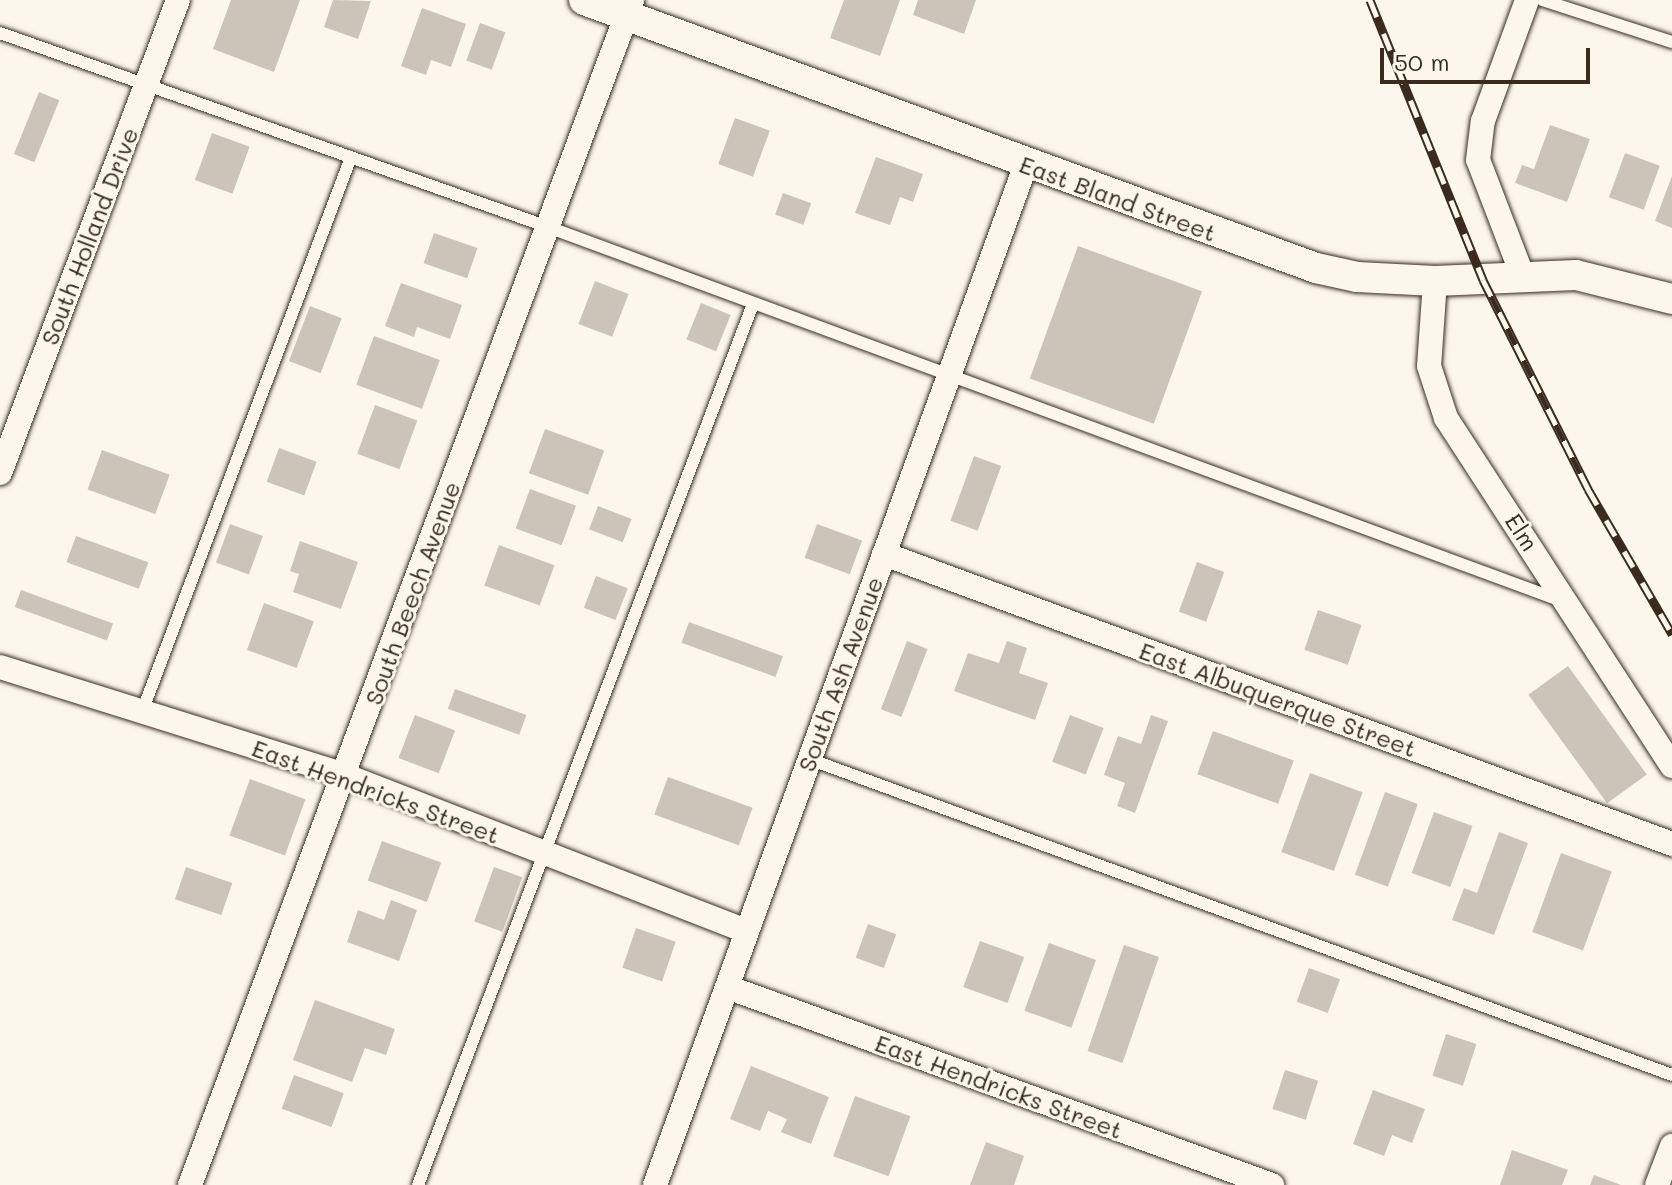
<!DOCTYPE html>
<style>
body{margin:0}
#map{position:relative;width:1672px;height:1185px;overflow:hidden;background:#fbf7ec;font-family:Mali,sans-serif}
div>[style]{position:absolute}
.building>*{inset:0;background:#ccc4b9;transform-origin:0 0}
.roads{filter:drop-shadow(0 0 2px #3b2a1e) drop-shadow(0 0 2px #3b2a1e)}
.service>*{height:12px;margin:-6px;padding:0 6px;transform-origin:6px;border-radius:6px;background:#fbf7ec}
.minor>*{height:24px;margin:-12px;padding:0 12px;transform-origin:12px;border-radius:12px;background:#fbf7ec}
.tertiary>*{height:30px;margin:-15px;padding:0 15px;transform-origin:15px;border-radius:15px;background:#fbf7ec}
.rail>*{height:9px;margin-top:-4.5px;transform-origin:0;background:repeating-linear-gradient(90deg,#fbf7ec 0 18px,#3b2a1e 0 36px);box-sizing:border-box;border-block:2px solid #3b2a1e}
span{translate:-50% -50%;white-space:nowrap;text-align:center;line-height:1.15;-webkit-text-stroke:6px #fbf7ec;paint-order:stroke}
.street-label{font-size:24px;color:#3b2a1e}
.scale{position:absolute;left:1380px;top:48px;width:210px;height:36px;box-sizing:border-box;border:4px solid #3b2a1e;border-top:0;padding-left:10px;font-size:24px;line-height:28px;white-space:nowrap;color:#3b2a1e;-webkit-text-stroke:6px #fbf7ec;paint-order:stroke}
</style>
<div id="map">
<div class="building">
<div style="clip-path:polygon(231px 0,300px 0,274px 72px,213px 49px)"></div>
<div style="clip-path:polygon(333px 0,371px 1px,358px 39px,324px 27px)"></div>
<div style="clip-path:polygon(844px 0,900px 0,880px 56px,830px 38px)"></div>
<div style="clip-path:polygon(918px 0,976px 0,964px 34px,913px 15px)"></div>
<div style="clip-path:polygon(422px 8px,466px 24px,451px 67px,431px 60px,426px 75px,401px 66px)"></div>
<div style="left:480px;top:23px;width:27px;height:40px;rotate:20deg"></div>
<div style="left:39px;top:92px;width:22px;height:67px;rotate:22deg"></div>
<div style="left:735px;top:118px;width:37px;height:49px;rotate:20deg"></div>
<div style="clip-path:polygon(1550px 125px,1590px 139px,1567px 202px,1515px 183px,1522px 165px,1534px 169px)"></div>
<div style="left:212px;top:133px;width:40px;height:50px;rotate:20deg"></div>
<div style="left:1625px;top:153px;width:37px;height:47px;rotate:20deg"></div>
<div style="clip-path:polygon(876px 157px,923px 174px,913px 202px,900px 197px,890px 225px,855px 213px)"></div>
<div style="clip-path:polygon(1672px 176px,1672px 228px,1655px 221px)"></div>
<div style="left:783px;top:193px;width:30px;height:23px;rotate:20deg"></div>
<div style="left:434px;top:233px;width:46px;height:32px;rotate:19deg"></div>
<div style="left:1078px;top:246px;width:132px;height:141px;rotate:20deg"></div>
<div style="left:595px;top:281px;width:36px;height:46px;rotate:21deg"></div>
<div style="clip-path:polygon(401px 283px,462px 305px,450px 339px,417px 327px,414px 337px,385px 326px)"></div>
<div style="left:701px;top:303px;width:32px;height:39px;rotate:22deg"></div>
<div style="left:310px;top:306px;width:34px;height:59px;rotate:21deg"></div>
<div style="left:374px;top:336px;width:70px;height:52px;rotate:20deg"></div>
<div style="left:375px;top:405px;width:45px;height:52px;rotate:20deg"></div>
<div style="left:545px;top:429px;width:63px;height:47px;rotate:20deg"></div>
<div style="left:279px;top:448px;width:40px;height:36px;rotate:20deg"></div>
<div style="left:102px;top:450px;width:72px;height:42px;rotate:20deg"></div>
<div style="left:974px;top:456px;width:29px;height:69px;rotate:20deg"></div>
<div style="left:530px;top:489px;width:49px;height:42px;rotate:20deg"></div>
<div style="left:598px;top:506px;width:36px;height:25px;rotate:21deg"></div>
<div style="left:230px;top:524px;width:35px;height:41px;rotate:20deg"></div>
<div style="left:817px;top:524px;width:48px;height:36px;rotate:20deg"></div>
<div style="left:76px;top:536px;width:77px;height:28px;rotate:20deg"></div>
<div style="clip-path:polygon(300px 541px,358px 562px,341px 609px,293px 592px,299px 574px,290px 571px)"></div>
<div style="left:499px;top:545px;width:59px;height:43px;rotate:20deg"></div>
<div style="left:1197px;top:562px;width:29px;height:53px;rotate:20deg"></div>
<div style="left:596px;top:576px;width:34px;height:34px;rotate:21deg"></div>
<div style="left:21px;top:590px;width:98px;height:18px;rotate:20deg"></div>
<div style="left:264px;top:603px;width:53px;height:50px;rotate:20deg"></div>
<div style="left:1318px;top:610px;width:46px;height:42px;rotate:19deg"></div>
<div style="left:689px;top:622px;width:100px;height:22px;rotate:20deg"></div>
<div style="left:907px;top:641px;width:22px;height:73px;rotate:21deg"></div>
<div style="clip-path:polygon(1007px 641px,1027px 648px,1019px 673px,1048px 683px,1035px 720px,954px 691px,968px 653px,999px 663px)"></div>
<div style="left:1568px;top:666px;width:134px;height:49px;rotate:54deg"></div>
<div style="left:455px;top:689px;width:76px;height:21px;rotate:20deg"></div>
<div style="left:415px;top:715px;width:43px;height:46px;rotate:21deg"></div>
<div style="left:1070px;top:715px;width:36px;height:50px;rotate:21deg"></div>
<div style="clip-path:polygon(1151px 715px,1168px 721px,1135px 813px,1117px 806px,1125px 783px,1104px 775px,1118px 736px,1141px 744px)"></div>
<div style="left:1213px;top:731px;width:86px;height:46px;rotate:20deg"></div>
<div style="left:1310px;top:773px;width:56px;height:84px;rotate:20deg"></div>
<div style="left:668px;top:777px;width:90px;height:40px;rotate:20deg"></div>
<div style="left:250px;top:779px;width:59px;height:60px;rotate:20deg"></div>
<div style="left:1385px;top:792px;width:35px;height:88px;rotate:20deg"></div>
<div style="left:1434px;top:812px;width:41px;height:65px;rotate:20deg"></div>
<div style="clip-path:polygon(1499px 832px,1528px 843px,1494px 935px,1452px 920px,1464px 888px,1477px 893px)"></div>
<div style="left:382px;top:841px;width:63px;height:42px;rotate:20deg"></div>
<div style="left:1561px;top:853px;width:54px;height:84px;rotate:20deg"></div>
<div style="left:186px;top:867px;width:49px;height:34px;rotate:19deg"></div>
<div style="left:494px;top:867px;width:30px;height:58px;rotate:20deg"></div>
<div style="clip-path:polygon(391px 900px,417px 910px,399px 961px,347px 942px,358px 910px,384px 920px)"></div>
<div style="left:868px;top:924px;width:30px;height:36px;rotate:20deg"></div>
<div style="left:636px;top:928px;width:42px;height:42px;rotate:19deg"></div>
<div style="left:980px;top:941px;width:47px;height:49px;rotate:20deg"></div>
<div style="left:1049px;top:943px;width:50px;height:72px;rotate:20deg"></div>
<div style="left:1124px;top:945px;width:37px;height:112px;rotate:19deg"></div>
<div style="left:1309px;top:968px;width:33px;height:36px;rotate:20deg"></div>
<div style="clip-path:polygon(315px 1000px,395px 1029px,386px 1055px,365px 1048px,352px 1082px,293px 1060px)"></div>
<div style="left:1446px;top:1034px;width:32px;height:44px;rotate:18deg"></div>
<div style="clip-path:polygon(751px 1066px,829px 1097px,811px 1144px,781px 1132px,787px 1119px,768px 1111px,760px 1131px,730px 1119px)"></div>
<div style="left:1285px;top:1070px;width:35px;height:41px;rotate:18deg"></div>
<div style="left:294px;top:1075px;width:53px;height:36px;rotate:20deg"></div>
<div style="clip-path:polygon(1373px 1090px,1425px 1109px,1412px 1143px,1392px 1135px,1384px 1156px,1353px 1144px)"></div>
<div style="left:855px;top:1096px;width:59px;height:64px;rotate:20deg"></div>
<div style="clip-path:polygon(986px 1142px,1024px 1156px,1014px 1185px,970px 1185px)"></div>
<div style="clip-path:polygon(1512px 1150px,1568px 1170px,1562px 1185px,1500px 1185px)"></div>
<div style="clip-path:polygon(1594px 1175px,1621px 1185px,1590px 1185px)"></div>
</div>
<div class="roads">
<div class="service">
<div style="left:1542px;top:0;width:137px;rotate:17.9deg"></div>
<div style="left:0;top:33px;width:581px;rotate:19.49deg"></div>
<div style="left:548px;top:227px;width:1081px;rotate:20.25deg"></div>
<div style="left:142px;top:712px;width:593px;rotate:-69.36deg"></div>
<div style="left:809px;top:759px;width:919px;rotate:20.11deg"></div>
<div style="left:418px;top:1185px;width:943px;rotate:-69.18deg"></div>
</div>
<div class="minor">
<div style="left:1523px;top:277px;width:125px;rotate:-111deg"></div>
<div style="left:1478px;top:160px;width:39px;rotate:-83deg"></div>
<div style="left:1483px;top:121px;width:129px;rotate:-70deg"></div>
<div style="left:1435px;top:281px;width:85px;rotate:94deg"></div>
<div style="left:1429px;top:366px;width:55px;rotate:71.9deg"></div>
<div style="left:1446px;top:418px;width:415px;rotate:57deg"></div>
<div style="left:0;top:473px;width:505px;rotate:-69.38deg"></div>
<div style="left:884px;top:554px;width:840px;rotate:20.2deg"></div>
<div style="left:0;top:667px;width:361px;rotate:17.4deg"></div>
<div style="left:344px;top:775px;width:431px;rotate:21.2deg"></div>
<div style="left:727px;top:987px;width:580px;rotate:19.97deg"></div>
<div style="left:190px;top:1185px;width:1265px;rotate:-69.54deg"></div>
<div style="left:655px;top:1185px;width:1086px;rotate:-70.03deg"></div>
<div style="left:1657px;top:1185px;width:42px;rotate:-69deg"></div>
</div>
<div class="tertiary">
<div style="left:584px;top:0;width:780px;rotate:20.11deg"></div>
<div style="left:1316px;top:268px;width:42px;rotate:12.4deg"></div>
<div style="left:1357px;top:277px;width:78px;rotate:2.9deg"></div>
<div style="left:1435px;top:281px;width:141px;rotate:-2.4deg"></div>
<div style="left:1576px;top:275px;width:99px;rotate:14deg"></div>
</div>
</div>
<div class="rail">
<div style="left:1370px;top:0;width:302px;rotate:68deg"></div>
<div style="left:1483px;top:280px;width:234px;rotate:63.3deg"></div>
<div style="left:1588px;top:489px;width:168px;rotate:59.9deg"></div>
</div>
<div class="street-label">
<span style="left:1118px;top:198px;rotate:20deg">East Bland Street</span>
<span style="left:89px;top:236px;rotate:-69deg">South Holland Drive</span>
<span style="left:1522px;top:532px;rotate:57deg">Elm</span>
<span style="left:412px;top:593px;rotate:-70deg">South Beech Avenue</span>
<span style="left:840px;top:674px;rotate:-70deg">South Ash Avenue</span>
<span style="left:1278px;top:699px;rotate:20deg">East Albuquerque Street</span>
<span style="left:376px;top:791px;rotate:20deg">East Hendricks Street</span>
<span style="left:999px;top:1086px;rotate:20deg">East Hendricks Street</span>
</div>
<div class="scale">50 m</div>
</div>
